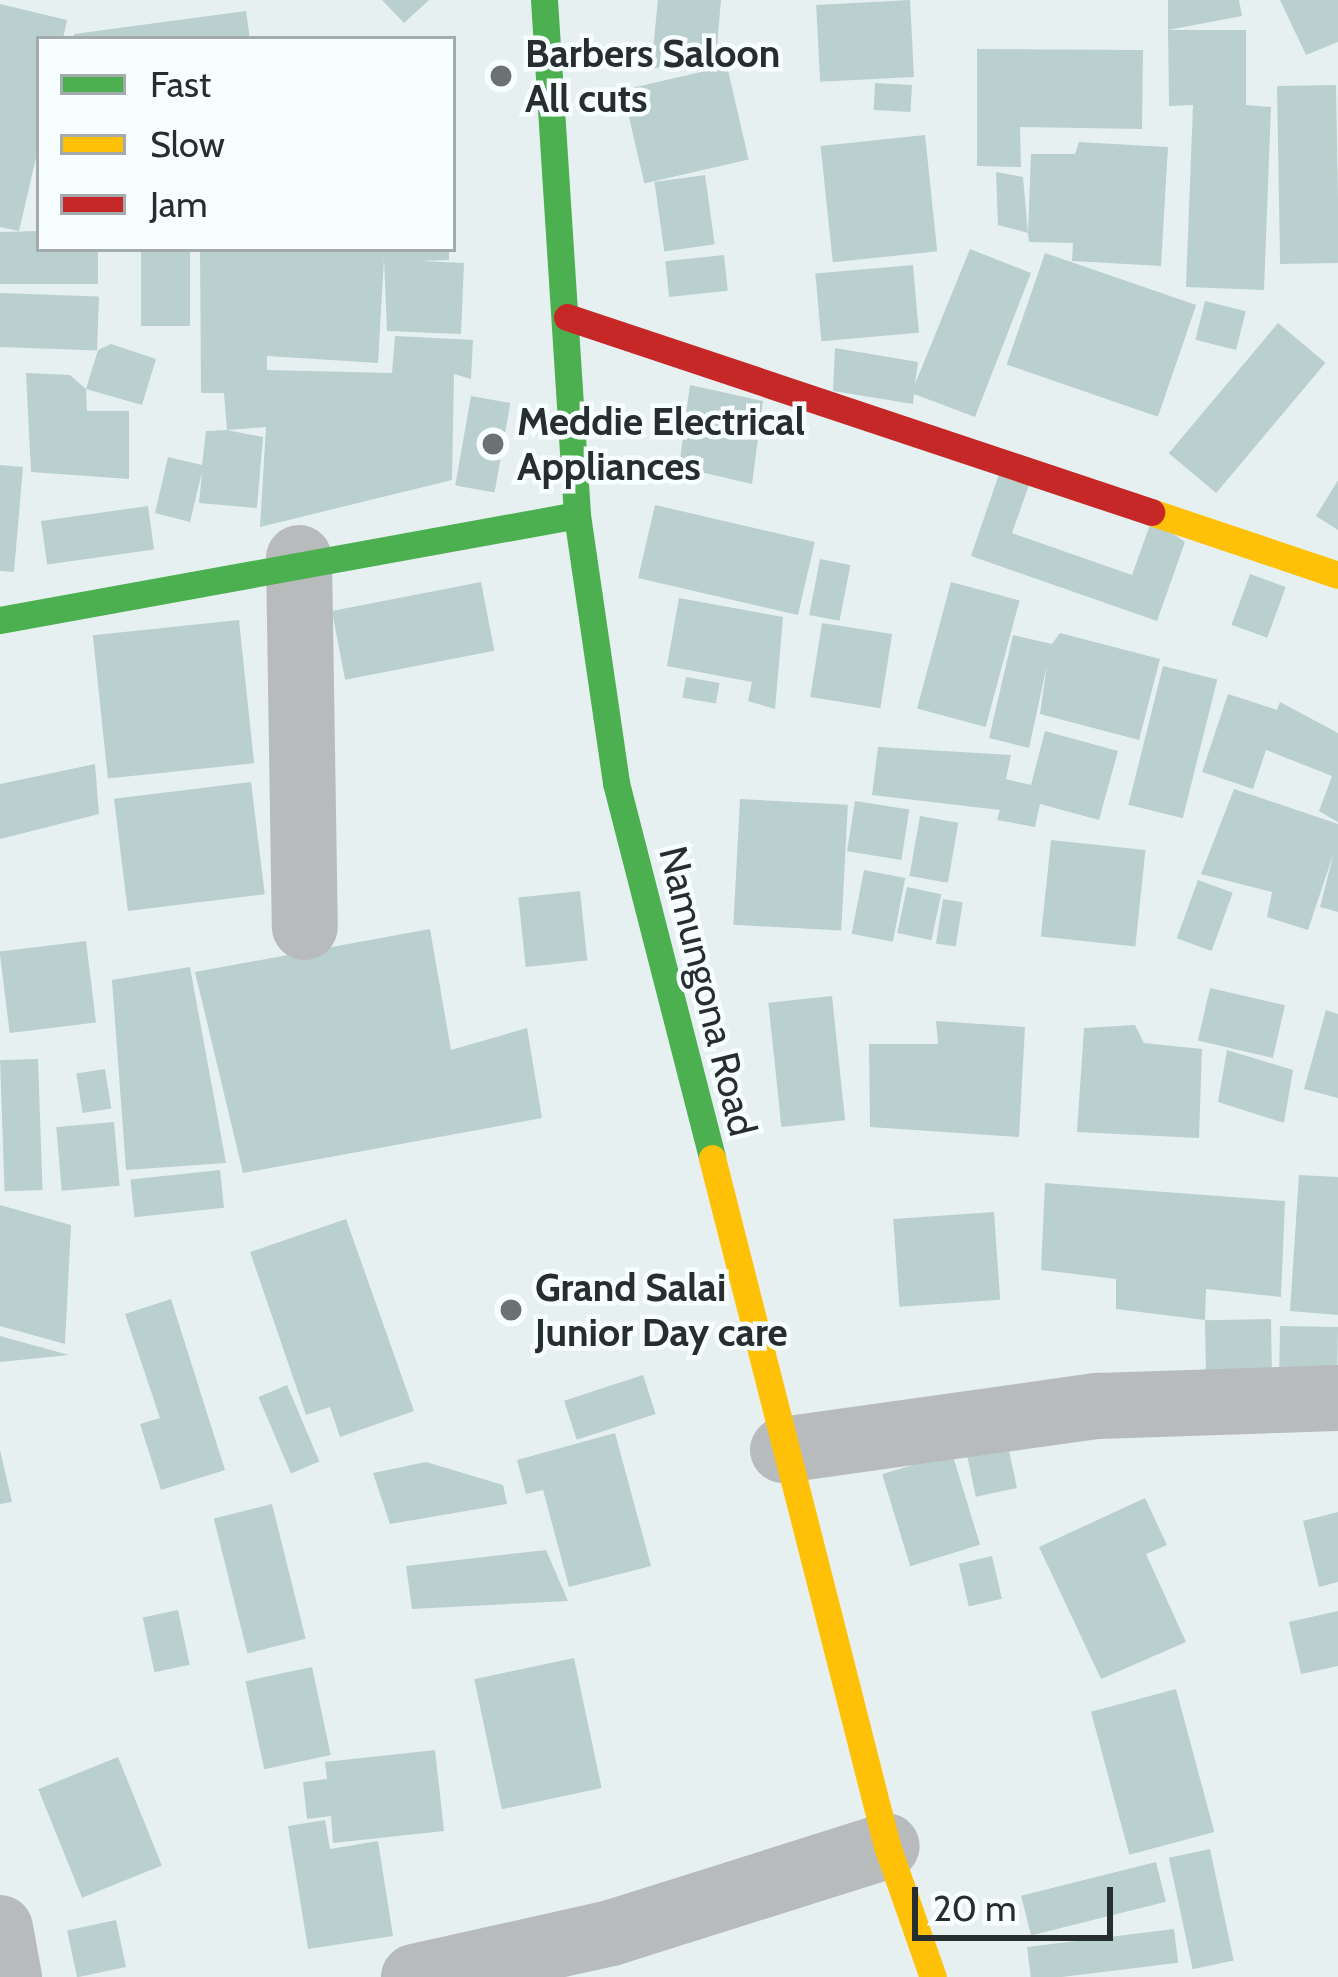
<!DOCTYPE html>
<style>
body{margin:0}
#map{position:relative;width:1338px;height:1977px;overflow:hidden;background:#e6f0f1;font-family:Cabin,sans-serif}
div>[style]{position:absolute}
.building>*{inset:0;background:#bad0ce;transform-origin:0 0}
.street>*{height:66px;margin:-33px;padding:0 33px;transform-origin:33px;border-radius:33px;background:#b8bbbc}
.fast>*{height:27px;margin:-13.5px;padding:0 13.5px;transform-origin:13.5px;border-radius:13.5px;background:#4caf50}
.slow>*{height:27px;margin:-13.5px;padding:0 13.5px;transform-origin:13.5px;border-radius:13.5px;background:#ffc107}
.jam>*{height:27px;margin:-13.5px;padding:0 13.5px;transform-origin:13.5px;border-radius:13.5px;background:#c62828}
.dots>*{width:33px;height:33px;translate:-50% -50%;box-sizing:border-box;border:6px solid #f7feff;border-radius:50%}
span{translate:-50% -50%;white-space:nowrap;text-align:center;line-height:1.15;-webkit-text-stroke:9px #f7feff;paint-order:stroke}
.poi-label{font-size:39px;color:#272e2f;font-weight:700}
.left{translate:0 -50%;text-align:left}
.street-label{font-size:39px;color:#272e2f}
.legend{position:absolute;left:36px;top:36px;width:420px;height:216px;box-sizing:border-box;background:#f7feff;border:3px solid #a4abac;margin:0;padding:15px 21px;list-style:none;font-size:36px;color:#272e2f}
.legend li{display:flex;align-items:center;gap:24px;height:60px}
.legend b{width:60px;border:3px solid #a4abac}
.scale{position:absolute;left:912px;top:1887px;width:201px;height:54px;box-sizing:border-box;border:6px solid #272e2f;border-top:0;padding-left:15px;font-size:36px;line-height:42px;white-space:nowrap;color:#272e2f;-webkit-text-stroke:9px #f7feff;paint-order:stroke}
</style>
<div id="map">
<div class="building">
<div style="clip-path:polygon(382px 0,429px 0,404px 23px)"></div>
<div style="clip-path:polygon(658px 0,721px 0,716px 57px,651px 69px)"></div>
<div style="left:910px;top:0;width:77px;height:94px;rotate:87deg"></div>
<div style="clip-path:polygon(1168px 0,1239px 0,1242px 16px,1168px 30px)"></div>
<div style="clip-path:polygon(1280px 0,1338px 0,1338px 42px,1306px 55px)"></div>
<div style="clip-path:polygon(0 4px,67px 20px,63px 39px,39px 39px,39px 145px,19px 231px,0 227px)"></div>
<div style="clip-path:polygon(246px 11px,250px 39px,74px 39px,74px 34px)"></div>
<div style="clip-path:polygon(1168px 30px,1246px 30px,1246px 105px,1271px 107px,1264px 290px,1186px 287px,1193px 105px,1169px 106px)"></div>
<div style="clip-path:polygon(977px 49px,1143px 50px,1142px 129px,1020px 127px,1021px 167px,977px 166px)"></div>
<div style="left:727px;top:66px;width:96px;height:107px;rotate:77deg"></div>
<div style="left:875px;top:83px;width:37px;height:27px;rotate:3deg"></div>
<div style="left:1336px;top:85px;width:178px;height:59px;rotate:89deg"></div>
<div style="left:925px;top:135px;width:117px;height:105px;rotate:84deg"></div>
<div style="clip-path:polygon(1079px 142px,1168px 147px,1161px 266px,1072px 261px,1073px 243px,1029px 242px,1028px 233px,998px 225px,996px 172px,1023px 177px,1028px 233px,1031px 154px,1075px 154px)"></div>
<div style="left:705px;top:175px;width:70px;height:51px;rotate:82deg"></div>
<div style="clip-path:polygon(39px 231px,39px 249px,98px 249px,98px 284px,0 284px,0 232px)"></div>
<div style="left:141px;top:249px;width:49px;height:77px"></div>
<div style="clip-path:polygon(200px 249px,449px 249px,449px 260px,421px 261px,464px 263px,461px 334px,387px 331px,384px 259px,378px 363px,267px 356px,267px 370px,392px 373px,395px 336px,473px 340px,471px 379px,454px 374px,452px 480px,260px 527px,266px 427px,227px 430px,263px 437px,257px 508px,199px 503px,202px 472px,190px 522px,155px 513px,168px 457px,202px 465px,206px 431px,227px 430px,224px 393px,201px 393px)"></div>
<div style="clip-path:polygon(970px 249px,1031px 273px,975px 417px,914px 394px,913px 404px,833px 391px,835px 348px,918px 362px,915px 384px)"></div>
<div style="left:1045px;top:253px;width:160px;height:118px;rotate:19deg"></div>
<div style="left:724px;top:255px;width:36px;height:59px;rotate:84deg"></div>
<div style="left:913px;top:265px;width:68px;height:98px;rotate:85deg"></div>
<div style="left:0;top:293px;width:99px;height:54px;rotate:2deg"></div>
<div style="left:1205px;top:301px;width:42px;height:40px;rotate:14deg"></div>
<div style="left:1278px;top:323px;width:62px;height:170px;rotate:40deg"></div>
<div style="clip-path:polygon(111px 344px,156px 359px,142px 405px,86px 389px,98px 350px)"></div>
<div style="clip-path:polygon(26px 373px,70px 375px,86px 389px,87px 411px,129px 411px,129px 479px,31px 472px)"></div>
<div style="clip-path:polygon(690px 385px,763px 401px,752px 484px,679px 467px)"></div>
<div style="left:471px;top:396px;width:40px;height:91px;rotate:10deg"></div>
<div style="clip-path:polygon(0 465px,23px 467px,14px 572px,0 571px)"></div>
<div style="clip-path:polygon(999px 474px,1029px 485px,1012px 533px,1132px 575px,1152px 519px,1185px 542px,1157px 621px,971px 556px)"></div>
<div style="clip-path:polygon(1338px 480px,1338px 530px,1316px 516px)"></div>
<div style="left:655px;top:505px;width:164px;height:75px;rotate:13deg"></div>
<div style="left:148px;top:506px;width:44px;height:108px;rotate:82deg"></div>
<div style="left:820px;top:559px;width:31px;height:57px;rotate:11deg"></div>
<div style="left:1250px;top:574px;width:38px;height:54px;rotate:20deg"></div>
<div style="left:481px;top:582px;width:70px;height:152px;rotate:79deg"></div>
<div style="left:951px;top:582px;width:71px;height:131px;rotate:15deg"></div>
<div style="clip-path:polygon(679px 598px,783px 617px,775px 709px,748px 701px,752px 682px,667px 666px)"></div>
<div style="left:239px;top:620px;width:144px;height:147px;rotate:84deg"></div>
<div style="left:822px;top:623px;width:71px;height:75px;rotate:9deg"></div>
<div style="clip-path:polygon(1060px 633px,1160px 659px,1139px 740px,1040px 714px,1047px 665px,1029px 748px,989px 738px,1013px 635px,1052px 644px)"></div>
<div style="left:1163px;top:666px;width:56px;height:143px;rotate:14deg"></div>
<div style="left:686px;top:677px;width:34px;height:21px;rotate:10deg"></div>
<div style="clip-path:polygon(1228px 694px,1277px 710px,1280px 702px,1338px 733px,1338px 822px,1319px 811px,1332px 776px,1266px 750px,1253px 789px,1202px 772px)"></div>
<div style="clip-path:polygon(1045px 731px,1118px 751px,1099px 820px,1040px 804px,1035px 827px,997px 820px,1000px 810px,872px 795px,878px 747px,1011px 755px,1006px 779px,1031px 785px)"></div>
<div style="clip-path:polygon(95px 764px,99px 814px,0 839px,0 784px)"></div>
<div style="left:251px;top:782px;width:113px;height:138px;rotate:83deg"></div>
<div style="clip-path:polygon(1234px 789px,1338px 824px,1338px 912px,1320px 907px,1334px 852px,1308px 930px,1267px 917px,1272px 892px,1201px 874px)"></div>
<div style="left:740px;top:799px;width:108px;height:126px;rotate:3deg"></div>
<div style="left:855px;top:801px;width:55px;height:51px;rotate:9deg"></div>
<div style="left:920px;top:816px;width:39px;height:61px;rotate:10deg"></div>
<div style="left:1051px;top:840px;width:95px;height:97px;rotate:6deg"></div>
<div style="left:864px;top:870px;width:42px;height:65px;rotate:11deg"></div>
<div style="left:1198px;top:880px;width:37px;height:62px;rotate:20deg"></div>
<div style="left:907px;top:887px;width:35px;height:47px;rotate:12deg"></div>
<div style="left:580px;top:891px;width:70px;height:62px;rotate:84deg"></div>
<div style="left:943px;top:899px;width:20px;height:45px;rotate:9deg"></div>
<div style="clip-path:polygon(430px 929px,451px 1050px,527px 1028px,542px 1118px,243px 1173px,195px 972px)"></div>
<div style="left:86px;top:941px;width:82px;height:87px;rotate:83deg"></div>
<div style="clip-path:polygon(190px 967px,226px 1163px,126px 1170px,112px 980px)"></div>
<div style="left:1210px;top:988px;width:77px;height:54px;rotate:13deg"></div>
<div style="left:832px;top:996px;width:125px;height:64px;rotate:84deg"></div>
<div style="clip-path:polygon(1326px 1010px,1338px 1014px,1338px 1098px,1304px 1089px)"></div>
<div style="clip-path:polygon(936px 1021px,1025px 1027px,1019px 1137px,870px 1127px,869px 1044px,938px 1044px)"></div>
<div style="clip-path:polygon(1135px 1025px,1144px 1043px,1202px 1049px,1199px 1138px,1077px 1132px,1084px 1028px)"></div>
<div style="clip-path:polygon(1227px 1050px,1293px 1070px,1284px 1123px,1218px 1102px)"></div>
<div style="left:38px;top:1059px;width:131px;height:38px;rotate:88deg"></div>
<div style="left:105px;top:1069px;width:40px;height:29px;rotate:81deg"></div>
<div style="left:114px;top:1122px;width:64px;height:58px;rotate:85deg"></div>
<div style="left:220px;top:1170px;width:38px;height:90px;rotate:84deg"></div>
<div style="clip-path:polygon(1299px 1175px,1338px 1177px,1338px 1315px,1290px 1311px)"></div>
<div style="clip-path:polygon(1045px 1183px,1285px 1201px,1281px 1297px,1206px 1289px,1205px 1320px,1116px 1309px,1116px 1279px,1041px 1270px)"></div>
<div style="clip-path:polygon(0 1205px,71px 1225px,65px 1344px,0 1326px)"></div>
<div style="left:994px;top:1212px;width:88px;height:101px;rotate:86deg"></div>
<div style="clip-path:polygon(346px 1219px,414px 1411px,340px 1437px,330px 1407px,306px 1415px,250px 1252px)"></div>
<div style="clip-path:polygon(171px 1299px,225px 1470px,161px 1490px,140px 1424px,160px 1418px,125px 1314px)"></div>
<div style="left:1271px;top:1319px;width:54px;height:66px;rotate:89deg"></div>
<div style="left:1280px;top:1326px;width:58px;height:45px;rotate:1deg"></div>
<div style="clip-path:polygon(0 1336px,69px 1355px,0 1362px)"></div>
<div style="left:643px;top:1375px;width:41px;height:83px;rotate:72deg"></div>
<div style="left:287px;top:1385px;width:83px;height:31px;rotate:67deg"></div>
<div style="clip-path:polygon(615px 1433px,651px 1566px,569px 1587px,543px 1490px,526px 1494px,517px 1460px)"></div>
<div style="left:1008px;top:1446px;width:43px;height:42px;rotate:78deg"></div>
<div style="clip-path:polygon(0 1450px,12px 1502px,0 1504px)"></div>
<div style="left:952px;top:1453px;width:96px;height:73px;rotate:73deg"></div>
<div style="clip-path:polygon(426px 1462px,503px 1485px,507px 1504px,390px 1524px,373px 1473px)"></div>
<div style="clip-path:polygon(1145px 1498px,1167px 1545px,1146px 1554px,1186px 1642px,1101px 1679px,1039px 1547px)"></div>
<div style="left:272px;top:1504px;width:139px;height:60px;rotate:76deg"></div>
<div style="clip-path:polygon(1338px 1512px,1338px 1582px,1319px 1587px,1303px 1521px)"></div>
<div style="clip-path:polygon(546px 1550px,568px 1601px,412px 1609px,406px 1566px)"></div>
<div style="left:992px;top:1556px;width:44px;height:34px;rotate:77deg"></div>
<div style="left:178px;top:1610px;width:56px;height:36px;rotate:78deg"></div>
<div style="clip-path:polygon(1338px 1611px,1338px 1666px,1301px 1674px,1289px 1622px)"></div>
<div style="left:574px;top:1658px;width:133px;height:102px;rotate:78deg"></div>
<div style="left:312px;top:1667px;width:90px;height:68px;rotate:78deg"></div>
<div style="left:1176px;top:1689px;width:148px;height:88px;rotate:75deg"></div>
<div style="clip-path:polygon(435px 1750px,444px 1831px,333px 1843px,331px 1816px,307px 1819px,303px 1782px,327px 1779px,325px 1762px)"></div>
<div style="left:118px;top:1757px;width:117px;height:86px;rotate:68deg"></div>
<div style="clip-path:polygon(325px 1820px,330px 1849px,378px 1841px,393px 1936px,308px 1949px,288px 1826px)"></div>
<div style="left:1210px;top:1849px;width:114px;height:42px;rotate:78deg"></div>
<div style="left:1156px;top:1862px;width:41px;height:139px;rotate:76deg"></div>
<div style="left:116px;top:1920px;width:48px;height:50px;rotate:78deg"></div>
<div style="left:1174px;top:1929px;width:34px;height:148px;rotate:83deg"></div>
</div>
<div class="street">
<div style="left:299px;top:558px;width:369px;rotate:89.1deg"></div>
<div style="left:783px;top:1450px;width:318px;rotate:-8deg"></div>
<div style="left:1098px;top:1406px;width:240px;rotate:-1.9deg"></div>
<div style="left:0;top:1928px;width:50px;rotate:79.6deg"></div>
<div style="left:414px;top:1977px;width:202px;rotate:-12.6deg"></div>
<div style="left:611px;top:1933px;width:289px;rotate:-17.5deg"></div>
</div>
<div class="fast">
<div style="left:544px;top:0;width:516px;rotate:86.33deg"></div>
<div style="left:577px;top:515px;width:271px;rotate:81.7deg"></div>
<div style="left:616px;top:783px;width:387px;rotate:75.6deg"></div>
<div style="left:0;top:620px;width:586px;rotate:-10.31deg"></div>
</div>
<div class="slow">
<div style="left:1151px;top:512px;width:197px;rotate:18.6deg"></div>
<div style="left:712px;top:1158px;width:710px;rotate:75.73deg"></div>
<div style="left:887px;top:1846px;width:139px;rotate:70.7deg"></div>
</div>
<div class="jam">
<div style="left:567px;top:317px;width:616px;rotate:18.46deg"></div>
</div>
<div class="dots">
<div style="left:501px;top:76px;background:#6a7273"></div>
<div style="left:493px;top:444px;background:#6a7273"></div>
<div style="left:511px;top:1310px;background:#6a7273"></div>
</div>
<div class="poi-label">
<span class="left" style="left:525px;top:76px">Barbers Saloon<br>All cuts</span>
<span class="left" style="left:517px;top:444px">Meddie Electrical<br>Appliances</span>
<span class="left" style="left:535px;top:1310px">Grand Salai<br>Junior Day care</span>
</div>
<div class="street-label">
<span style="left:708px;top:991px;rotate:76deg">Namungona Road</span>
</div>
<ul class="legend">
<li><b style="height:15px;background:#4caf50"></b>Fast</li>
<li><b style="height:15px;background:#ffc107"></b>Slow</li>
<li><b style="height:15px;background:#c62828"></b>Jam</li>
</ul>
<div class="scale">20 m</div>
</div>
